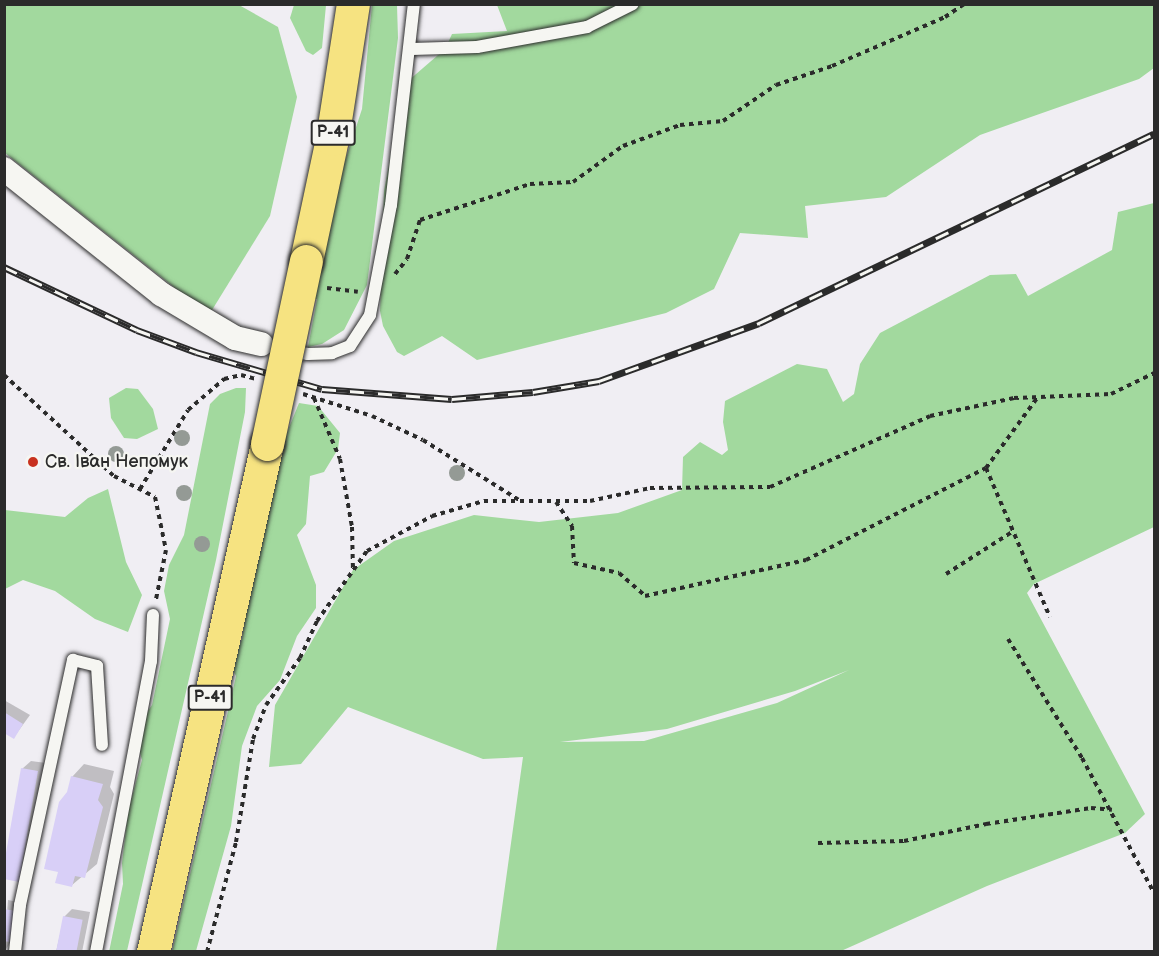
<!DOCTYPE html>
<meta charset="utf-8">
<style>
body{margin:0}
#map{position:relative;width:1159px;height:956px;overflow:hidden;background:#f0eef3;font-family:"Balsamiq Sans",sans-serif}
div>[style]{position:absolute}
.green>*{inset:0;background:#a2d99e}
.shadow>*{inset:0;background:#0003}
.building>*{inset:0;background:#d8cff7;transform-origin:0 0}
.path>*{height:4px;margin-top:-2px;transform-origin:0;background:repeating-linear-gradient(90deg,#2b2b2b 0 4.5px,transparent 0 9px)}
.roads{filter:drop-shadow(0 0 2px #2b2b2b) drop-shadow(0 0 2px #2b2b2b)}
.service>*{height:12px;margin:-6px;padding:0 6px;transform-origin:6px;border-radius:6px;background:#f6f6f2}
.minor>*{height:24px;margin:-12px;padding:0 12px;transform-origin:12px;border-radius:12px;background:#f6f6f2}
.primary>*{height:33px;margin:-16.5px;padding:0 16.5px;transform-origin:16.5px;border-radius:16.5px;background:#f6e381}
.rail>*{height:7px;margin-top:-3.5px;transform-origin:0;background:repeating-linear-gradient(90deg,#f6f6f2 0 14px,#2b2b2b 0 28px);box-sizing:border-box;border-block:2px solid #2b2b2b}
.bridges{filter:drop-shadow(0 0 2px #2b2b2b) drop-shadow(0 0 2px #2b2b2b)}
.primary-bridge>*{height:33px;margin:-16.5px;padding:0 16.5px;transform-origin:16.5px;border-radius:16.5px;background:#f6e381}
.trees>*{width:16px;height:16px;margin:-8px;border-radius:50%;background:#949a95}
.dots>*{width:16px;height:16px;translate:-50% -50%;box-sizing:border-box;border:3px solid #f6f6f2;border-radius:50%}
span{translate:-50% -50%;white-space:nowrap;text-align:center;line-height:1.15;-webkit-text-stroke:4.5px #f6f6f2;paint-order:stroke}
.shield-label span{padding:2px 4px;background:#f6f6f2;border:2px solid;border-radius:4px;-webkit-text-stroke-width:0}
.shield-label{font-size:16px;color:#2b2b2b;font-weight:700}
.poi-label{font-size:18px;color:#2b2b2b}
.left{translate:0 -50%;text-align:left}
.frame{position:absolute;inset:0;border:6px solid #2b2b2b;pointer-events:none}
</style>
<div id="map">
<div class="green">
<div style="clip-path:polygon(602px 4px,1154px 5px,1154px 68px,1139px 79px,980px 135px,886px 197px,805px 206px,808px 238px,740px 233px,714px 289px,666px 313px,477px 360px,442px 336px,404px 356px,397px 352px,383px 326px,380px 311px,384px 191px,402px 96px,408px 81px,445px 49px,452px 34px,507px 31px,497px 5px)"></div>
<div style="clip-path:polygon(4px 5px,239px 5px,278px 27px,297px 97px,270px 216px,209px 315px,5px 153px)"></div>
<div style="clip-path:polygon(294px 5px,326px 5px,322px 48px,313px 55px,306px 51px,290px 18px)"></div>
<div style="clip-path:polygon(372px 5px,397px 5px,398px 38px,367px 285px,344px 330px,322px 344px,308px 347px,317px 299px,313px 299px,340px 176px,362px 109px)"></div>
<div style="clip-path:polygon(evenodd,1154px 203px,1154px 527px,1034px 584px,1027px 593px,1145px 814px,1125px 833px,987px 886px,841px 951px,496px 951px,523px 757px,483px 759px,348px 707px,301px 764px,269px 767px,275px 705px,353px 570px,394px 541px,474px 515px,539px 522px,618px 513px,682px 490px,683px 457px,700px 442px,722px 455px,728px 450px,723px 422px,725px 401px,797px 364px,827px 369px,843px 402px,854px 394px,860px 364px,880px 333px,990px 275px,1016px 274px,1028px 296px,1112px 250px,1118px 212px,1154px 203px,849px 670px,777px 703px,644px 741px,560px 742px,667px 729px,795px 691px,849px 670px)"></div>
<div style="clip-path:polygon(126px 388px,138px 389px,153px 409px,158px 429px,137px 439px,124px 438px,111px 418px,109px 398px)"></div>
<div style="clip-path:polygon(236px 388px,246px 388px,245px 412px,216px 560px,127px 951px,109px 952px,123px 884px,122px 863px,128px 811px,142px 760px,136px 739px,141px 721px,152px 705px,170px 619px,164px 591px,169px 565px,184px 535px,210px 404px,220px 394px)"></div>
<div style="clip-path:polygon(299px 403px,318px 406px,340px 433px,338px 449px,324px 472px,310px 476px,306px 524px,297px 535px,316px 585px,316px 608px,297px 636px,280px 680px,257px 706px,242px 746px,231px 826px,196px 951px,172px 952px,232px 694px,236px 676px,231px 666px,242px 639px,255px 549px,284px 440px)"></div>
<div style="clip-path:polygon(108px 489px,126px 562px,142px 595px,128px 632px,95px 619px,55px 591px,23px 580px,5px 589px,5px 510px,65px 517px,88px 498px)"></div>
</div>
<div class="shadow">
<div style="clip-path:polygon(4px 700px,30px 715px,14px 737px,4px 731px)"></div>
<div style="clip-path:polygon(31px 761px,46px 763px,27px 872px,19px 880px,22px 769px)"></div>
<div style="clip-path:polygon(84px 764px,114px 771px,110px 787px,114px 794px,97px 864px,72px 885px,68px 793px,72px 777px)"></div>
<div style="clip-path:polygon(8px 900px,23px 903px,17px 933px,4px 952px)"></div>
<div style="clip-path:polygon(72px 909px,90px 912px,82px 952px,56px 952px,64px 917px)"></div>
</div>
<div class="building">
<div style="clip-path:polygon(4px 712px,23px 724px,14px 739px,4px 733px)"></div>
<div style="clip-path:polygon(21px 768px,38px 771px,19px 882px,4px 879px,4px 864px)"></div>
<div style="clip-path:polygon(71px 776px,103px 784px,98px 800px,103px 807px,85px 878px,75px 876px,72px 887px,55px 883px,58px 872px,44px 869px,59px 802px,67px 792px)"></div>
<div style="clip-path:polygon(4px 909px,16px 911px,9px 942px,4px 941px)"></div>
<div style="left:63px;top:916px;width:20px;height:37px;rotate:11deg"></div>
</div>
<div class="path">
<div style="left:395px;top:274px;width:19px;rotate:-51deg"></div>
<div style="left:407px;top:259px;width:41px;rotate:-71.6deg"></div>
<div style="left:420px;top:220px;width:116px;rotate:-18.1deg"></div>
<div style="left:530px;top:184px;width:43px;rotate:-2.7deg"></div>
<div style="left:573px;top:182px;width:62px;rotate:-35.8deg"></div>
<div style="left:623px;top:146px;width:61px;rotate:-20.2deg"></div>
<div style="left:680px;top:125px;width:43px;rotate:-5.3deg"></div>
<div style="left:723px;top:121px;width:64px;rotate:-34.2deg"></div>
<div style="left:776px;top:85px;width:59px;rotate:-18.7deg"></div>
<div style="left:832px;top:66px;width:123px;rotate:-23.4deg"></div>
<div style="left:945px;top:17px;width:23px;rotate:-34deg"></div>
<div style="left:327px;top:288px;width:31px;rotate:7deg"></div>
<div style="left:4px;top:375px;width:149px;rotate:42.6deg"></div>
<div style="left:114px;top:476px;width:46px;rotate:27.1deg"></div>
<div style="left:155px;top:497px;width:54px;rotate:78.3deg"></div>
<div style="left:166px;top:550px;width:50px;rotate:101.5deg"></div>
<div style="left:303px;top:394px;width:72px;rotate:17.7deg"></div>
<div style="left:372px;top:416px;width:56px;rotate:25.2deg"></div>
<div style="left:423px;top:440px;width:113px;rotate:32deg"></div>
<div style="left:314px;top:398px;width:66px;rotate:66.9deg"></div>
<div style="left:340px;top:459px;width:69px;rotate:80deg"></div>
<div style="left:352px;top:527px;width:43px;rotate:88.7deg"></div>
<div style="left:986px;top:468px;width:162px;rotate:66.8deg"></div>
<div style="left:140px;top:489px;width:92px;rotate:-58.7deg"></div>
<div style="left:188px;top:410px;width:48px;rotate:-40.7deg"></div>
<div style="left:224px;top:379px;width:17px;rotate:-13deg"></div>
<div style="left:241px;top:375px;width:16px;rotate:15deg"></div>
<div style="left:556px;top:502px;width:29px;rotate:56deg"></div>
<div style="left:572px;top:526px;width:37px;rotate:87deg"></div>
<div style="left:574px;top:563px;width:46px;rotate:12.5deg"></div>
<div style="left:619px;top:573px;width:35px;rotate:41deg"></div>
<div style="left:645px;top:596px;width:165px;rotate:-12.6deg"></div>
<div style="left:806px;top:560px;width:202px;rotate:-27.1deg"></div>
<div style="left:986px;top:468px;width:87px;rotate:-53.9deg"></div>
<div style="left:946px;top:574px;width:78px;rotate:-32.5deg"></div>
<div style="left:1008px;top:639px;width:140px;rotate:58.1deg"></div>
<div style="left:1082px;top:758px;width:153px;rotate:61.9deg"></div>
<div style="left:818px;top:843px;width:86px;rotate:-1.3deg"></div>
<div style="left:904px;top:841px;width:84px;rotate:-11.7deg"></div>
<div style="left:986px;top:824px;width:106px;rotate:-8.7deg"></div>
<div style="left:1091px;top:808px;width:21px;rotate:5deg"></div>
<div style="left:207px;top:952px;width:114px;rotate:-75.2deg"></div>
<div style="left:236px;top:842px;width:104px;rotate:-80.6deg"></div>
<div style="left:253px;top:739px;width:36px;rotate:-69deg"></div>
<div style="left:266px;top:705px;width:58px;rotate:-54.1deg"></div>
<div style="left:300px;top:658px;width:41px;rotate:-65.3deg"></div>
<div style="left:317px;top:621px;width:86px;rotate:-54.5deg"></div>
<div style="left:367px;top:551px;width:74px;rotate:-28.3deg"></div>
<div style="left:432px;top:516px;width:54px;rotate:-16.1deg"></div>
<div style="left:484px;top:501px;width:106px"></div>
<div style="left:590px;top:501px;width:61px;rotate:-12.2deg"></div>
<div style="left:650px;top:488px;width:120px;rotate:-0.5deg"></div>
<div style="left:770px;top:487px;width:175px;rotate:-23.9deg"></div>
<div style="left:930px;top:416px;width:86px;rotate:-12.1deg"></div>
<div style="left:1014px;top:398px;width:97px;rotate:-2.4deg"></div>
<div style="left:1111px;top:394px;width:48px;rotate:-26deg"></div>
</div>
<div class="roads">
<div class="service">
<div style="left:412px;top:49px;width:65px;rotate:-1.8deg"></div>
<div style="left:477px;top:47px;width:112px;rotate:-10.3deg"></div>
<div style="left:587px;top:27px;width:51px;rotate:-26.6deg"></div>
<div style="left:287px;top:350px;width:21px;rotate:11deg"></div>
<div style="left:308px;top:354px;width:24px;rotate:-2deg"></div>
<div style="left:332px;top:353px;width:19px;rotate:-21deg"></div>
<div style="left:350px;top:346px;width:37px;rotate:-57deg"></div>
<div style="left:370px;top:315px;width:112px;rotate:-79.2deg"></div>
<div style="left:391px;top:205px;width:202px;rotate:-83.5deg"></div>
<div style="left:15px;top:952px;width:47px;rotate:-83.9deg"></div>
<div style="left:20px;top:905px;width:251px;rotate:-77.8deg"></div>
<div style="left:73px;top:660px;width:25px;rotate:14deg"></div>
<div style="left:97px;top:666px;width:79px;rotate:86.4deg"></div>
<div style="left:96px;top:952px;width:296px;rotate:-79.3deg"></div>
<div style="left:151px;top:661px;width:46px;rotate:-87.5deg"></div>
</div>
<div class="minor">
<div style="left:4px;top:169px;width:201px;rotate:38.5deg"></div>
<div style="left:161px;top:294px;width:86px;rotate:30.7deg"></div>
<div style="left:235px;top:338px;width:27px;rotate:13deg"></div>
</div>
<div class="primary">
<div style="left:306px;top:261px;width:125px;rotate:-78deg"></div>
<div style="left:332px;top:139px;width:137px;rotate:-81.2deg"></div>
<div style="left:153px;top:952px;width:521px;rotate:-77.35deg"></div>
</div>
</div>
<div class="rail">
<div style="left:4px;top:267px;width:147px;rotate:25.3deg"></div>
<div style="left:137px;top:330px;width:63px;rotate:20.4deg"></div>
<div style="left:196px;top:352px;width:131px;rotate:16.4deg"></div>
<div style="left:322px;top:389px;width:130px;rotate:4.4deg"></div>
<div style="left:452px;top:399px;width:81px;rotate:-4.9deg"></div>
<div style="left:533px;top:392px;width:67px;rotate:-9.5deg"></div>
<div style="left:599px;top:381px;width:170px;rotate:-19.9deg"></div>
<div style="left:759px;top:323px;width:438px;rotate:-25.6deg"></div>
</div>
<div class="bridges">
<div class="primary-bridge">
<div style="left:267px;top:444px;width:187px;rotate:-78deg"></div>
</div>
</div>
<div class="trees">
<div style="left:182px;top:438px"></div>
<div style="left:116px;top:454px"></div>
<div style="left:457px;top:473px"></div>
<div style="left:184px;top:493px"></div>
<div style="left:202px;top:544px"></div>
</div>
<div class="dots">
<div style="left:33px;top:462px;background:#c8321e"></div>
</div>
<div class="shield-label">
<span style="left:333px;top:133px">Р-41</span>
<span style="left:210px;top:698px">Р-41</span>
</div>
<div class="poi-label">
<span class="left" style="left:45px;top:462px">Св. Іван Непомук</span>
</div>
<div class="frame"></div>
</div>
